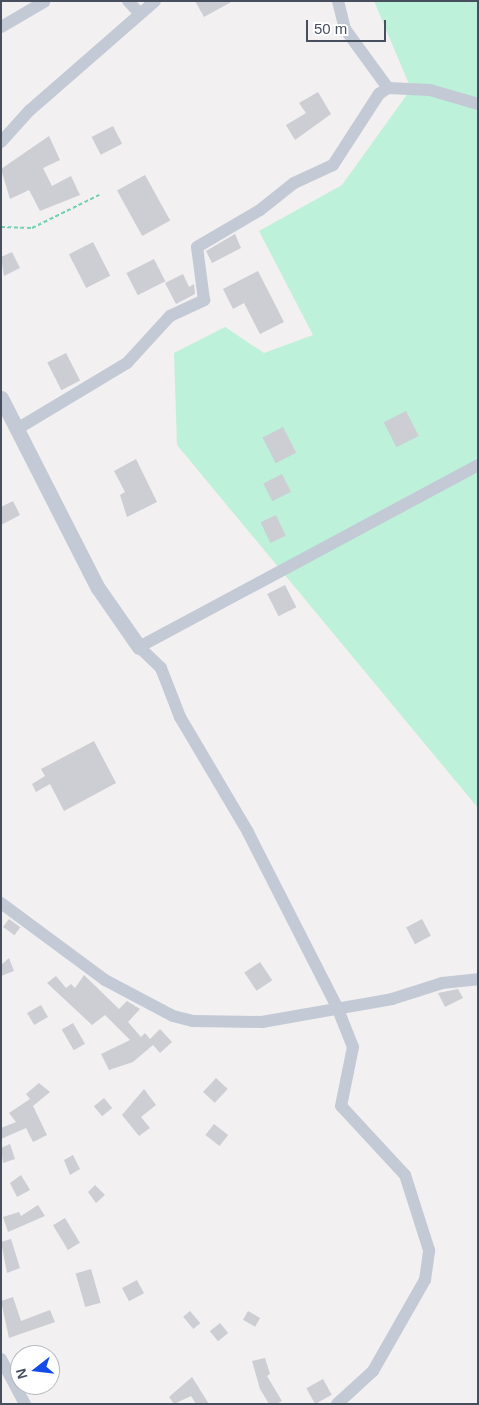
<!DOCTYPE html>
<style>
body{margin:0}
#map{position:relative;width:479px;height:1405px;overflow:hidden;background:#f2f0f0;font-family:Arial,sans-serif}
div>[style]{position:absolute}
.green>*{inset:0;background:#bdf1da}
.building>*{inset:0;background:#ccced4;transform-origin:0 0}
.path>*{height:2px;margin-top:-1px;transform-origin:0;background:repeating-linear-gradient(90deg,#74d0b3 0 4px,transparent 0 6.5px)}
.minor>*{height:12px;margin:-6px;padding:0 6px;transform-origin:6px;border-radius:6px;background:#c3c9d5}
.tertiary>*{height:15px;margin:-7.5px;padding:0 7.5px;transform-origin:7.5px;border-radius:7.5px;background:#c3c9d5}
span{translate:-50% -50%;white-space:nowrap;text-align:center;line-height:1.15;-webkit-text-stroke:4px #fff;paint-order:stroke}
.frame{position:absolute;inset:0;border:2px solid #474f5e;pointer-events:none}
.north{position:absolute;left:10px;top:1345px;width:50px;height:50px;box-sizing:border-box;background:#fff;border:1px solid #b5b9bf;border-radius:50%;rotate:254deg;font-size:14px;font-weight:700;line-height:20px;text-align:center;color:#474f5e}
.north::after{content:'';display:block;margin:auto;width:18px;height:22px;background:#134be9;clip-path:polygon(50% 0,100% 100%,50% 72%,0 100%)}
.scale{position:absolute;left:306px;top:20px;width:80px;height:22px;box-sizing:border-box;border:2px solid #474f5e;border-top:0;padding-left:6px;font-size:15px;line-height:18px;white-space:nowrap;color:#474f5e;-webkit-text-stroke:4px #fff;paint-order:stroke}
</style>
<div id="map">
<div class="green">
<div style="clip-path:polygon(374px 1px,478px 1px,478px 808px,177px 445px,174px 353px,225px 327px,264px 353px,313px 335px,259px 231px,342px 185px,411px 89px)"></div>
</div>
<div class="building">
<div style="clip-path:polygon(195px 1px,233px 1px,204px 17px)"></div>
<div style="clip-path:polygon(318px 92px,331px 114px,295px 140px,286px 125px,306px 113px,299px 103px)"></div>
<div style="left:113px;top:126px;width:20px;height:24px;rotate:63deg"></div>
<div style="clip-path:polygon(49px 136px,60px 160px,43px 168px,52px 186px,71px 176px,80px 195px,40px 211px,29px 190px,10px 199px,1px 169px)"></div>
<div style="left:145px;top:175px;width:52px;height:32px;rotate:61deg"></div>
<div style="clip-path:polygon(235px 234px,241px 248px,212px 263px,206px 251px)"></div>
<div style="left:93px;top:242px;width:38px;height:27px;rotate:63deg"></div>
<div style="clip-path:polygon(12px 252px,20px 268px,4px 276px,1px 257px)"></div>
<div style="left:154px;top:259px;width:25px;height:31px;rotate:63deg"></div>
<div style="clip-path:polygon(258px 271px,284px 322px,260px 334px,244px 303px,233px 309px,223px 289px)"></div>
<div style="clip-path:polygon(183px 274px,189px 287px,194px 284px,195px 294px,176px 304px,165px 283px)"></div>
<div style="left:66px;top:353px;width:31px;height:21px;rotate:63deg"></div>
<div style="left:406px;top:411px;width:28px;height:25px;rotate:63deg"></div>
<div style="left:283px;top:427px;width:29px;height:23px;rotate:63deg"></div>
<div style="clip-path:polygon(136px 459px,157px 502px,127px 517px,120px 495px,125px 492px,114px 471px)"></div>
<div style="left:282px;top:474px;width:20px;height:21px;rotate:63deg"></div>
<div style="clip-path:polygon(13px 501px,20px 515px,1px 525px,1px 507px)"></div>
<div style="left:276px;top:515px;width:23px;height:17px;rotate:65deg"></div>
<div style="left:285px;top:585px;width:25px;height:20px;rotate:63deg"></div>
<div style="clip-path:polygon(94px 741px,116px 783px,64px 811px,50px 784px,36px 792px,32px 784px,45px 776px,41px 769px)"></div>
<div style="left:9px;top:919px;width:14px;height:10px;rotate:36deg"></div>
<div style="left:422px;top:919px;width:19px;height:18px;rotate:62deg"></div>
<div style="clip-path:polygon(9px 958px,14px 971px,1px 976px,1px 965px)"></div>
<div style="left:260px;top:962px;width:22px;height:19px;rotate:56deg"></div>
<div style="clip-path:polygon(84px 975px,119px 1009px,127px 1001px,140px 1009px,128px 1022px,141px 1037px,145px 1033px,150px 1039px,160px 1029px,172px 1042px,160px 1053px,153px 1045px,133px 1062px,109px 1070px,101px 1054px,130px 1040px,105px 1015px,92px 1025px,47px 983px,56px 976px,66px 988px,71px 984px,75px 988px)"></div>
<div style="clip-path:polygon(458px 989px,463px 998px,445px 1007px,438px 993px)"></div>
<div style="left:41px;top:1005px;width:14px;height:16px;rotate:60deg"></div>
<div style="left:73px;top:1023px;width:24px;height:13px;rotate:60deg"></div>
<div style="left:216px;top:1078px;width:16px;height:19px;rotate:43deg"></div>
<div style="clip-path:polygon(39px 1083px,50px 1092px,33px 1106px,47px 1135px,33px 1142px,26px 1128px,1px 1139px,1px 1128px,16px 1122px,9px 1113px,30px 1099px,26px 1094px)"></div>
<div style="clip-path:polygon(144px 1089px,156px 1105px,141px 1117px,150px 1128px,139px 1136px,122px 1115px)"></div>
<div style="left:104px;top:1098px;width:13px;height:13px;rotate:51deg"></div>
<div style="left:214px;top:1124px;width:18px;height:14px;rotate:38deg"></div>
<div style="clip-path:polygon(10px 1144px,15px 1159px,3px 1163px,1px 1148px)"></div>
<div style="clip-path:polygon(73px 1155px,80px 1169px,70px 1175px,64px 1160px)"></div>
<div style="clip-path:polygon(21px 1175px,30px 1190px,17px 1197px,10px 1183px)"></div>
<div style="clip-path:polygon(95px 1185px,105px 1195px,96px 1203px,88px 1192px)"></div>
<div style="clip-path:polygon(38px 1205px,45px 1216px,8px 1232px,3px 1217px,19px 1212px,21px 1216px)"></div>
<div style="left:65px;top:1218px;width:29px;height:14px;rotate:59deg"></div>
<div style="clip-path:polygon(11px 1239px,20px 1268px,7px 1273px,1px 1242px)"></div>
<div style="left:91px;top:1269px;width:35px;height:16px;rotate:74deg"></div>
<div style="left:137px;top:1280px;width:15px;height:17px;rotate:62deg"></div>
<div style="clip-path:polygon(13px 1297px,21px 1321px,50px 1310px,55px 1322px,9px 1338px,1px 1301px)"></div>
<div style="left:190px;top:1311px;width:16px;height:9px;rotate:50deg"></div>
<div style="left:248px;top:1311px;width:14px;height:10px;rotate:30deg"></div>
<div style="left:220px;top:1323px;width:13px;height:13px;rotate:51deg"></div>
<div style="clip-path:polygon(265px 1358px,270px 1374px,267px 1376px,282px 1401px,276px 1404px,269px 1404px,260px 1389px,252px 1361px)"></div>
<div style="clip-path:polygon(192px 1377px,209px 1404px,196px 1404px,191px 1396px,174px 1404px,169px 1397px)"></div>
<div style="left:323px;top:1379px;width:18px;height:19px;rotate:61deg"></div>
</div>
<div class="path">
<div style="left:1px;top:227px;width:31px;rotate:2deg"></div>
<div style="left:32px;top:228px;width:75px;rotate:-26.2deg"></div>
</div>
<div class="minor">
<div style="left:128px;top:1px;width:16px;rotate:47deg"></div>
<div style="left:338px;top:1px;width:29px;rotate:76deg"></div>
<div style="left:345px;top:29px;width:73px;rotate:53.9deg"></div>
<div style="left:1px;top:27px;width:50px;rotate:-30.2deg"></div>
<div style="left:1px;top:142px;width:42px;rotate:-47.9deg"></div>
<div style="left:29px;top:111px;width:167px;rotate:-41.1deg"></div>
<div style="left:17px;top:429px;width:128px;rotate:-31deg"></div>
<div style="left:127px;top:363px;width:64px;rotate:-47.5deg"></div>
<div style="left:170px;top:316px;width:38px;rotate:-25deg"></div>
<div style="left:204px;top:300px;width:53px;rotate:-97.5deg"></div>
<div style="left:197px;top:247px;width:73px;rotate:-30.4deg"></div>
<div style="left:260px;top:210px;width:43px;rotate:-38.5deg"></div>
<div style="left:294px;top:183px;width:43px;rotate:-24.8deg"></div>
<div style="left:333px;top:165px;width:85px;rotate:-57.1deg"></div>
<div style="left:379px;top:94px;width:11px;rotate:-34deg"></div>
<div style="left:388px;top:88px;width:42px;rotate:2.7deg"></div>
<div style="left:430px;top:90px;width:50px;rotate:16.3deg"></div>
<div style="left:1px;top:903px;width:129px;rotate:36.5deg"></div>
<div style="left:105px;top:980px;width:77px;rotate:27.9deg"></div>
<div style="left:173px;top:1016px;width:21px;rotate:14deg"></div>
<div style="left:193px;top:1021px;width:69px;rotate:0.8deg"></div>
<div style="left:262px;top:1022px;width:132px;rotate:-10deg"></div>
<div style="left:392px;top:999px;width:52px;rotate:-17.7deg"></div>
<div style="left:442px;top:983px;width:36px;rotate:-6deg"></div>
<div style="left:1px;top:1359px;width:51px;rotate:61.9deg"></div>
<div style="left:337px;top:1404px;width:49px;rotate:-42.5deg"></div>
<div style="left:373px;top:1371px;width:105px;rotate:-60.3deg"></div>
<div style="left:425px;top:1280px;width:30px;rotate:-82deg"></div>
<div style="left:429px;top:1250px;width:79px;rotate:-107.7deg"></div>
<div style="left:405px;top:1175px;width:94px;rotate:-132.8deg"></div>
<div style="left:341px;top:1106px;width:60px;rotate:-78.5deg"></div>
<div style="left:353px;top:1047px;width:43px;rotate:-111.8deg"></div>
<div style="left:337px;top:1007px;width:196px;rotate:-117deg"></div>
<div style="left:248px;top:832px;width:134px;rotate:-120.6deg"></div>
<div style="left:180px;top:717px;width:53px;rotate:-111.2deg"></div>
<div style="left:161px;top:668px;width:30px;rotate:-136deg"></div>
<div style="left:139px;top:647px;width:385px;rotate:-28.2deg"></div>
</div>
<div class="tertiary">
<div style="left:1px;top:398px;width:213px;rotate:63deg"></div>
<div style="left:98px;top:588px;width:72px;rotate:55.2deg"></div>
</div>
<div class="frame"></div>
<div class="north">N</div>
<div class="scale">50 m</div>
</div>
